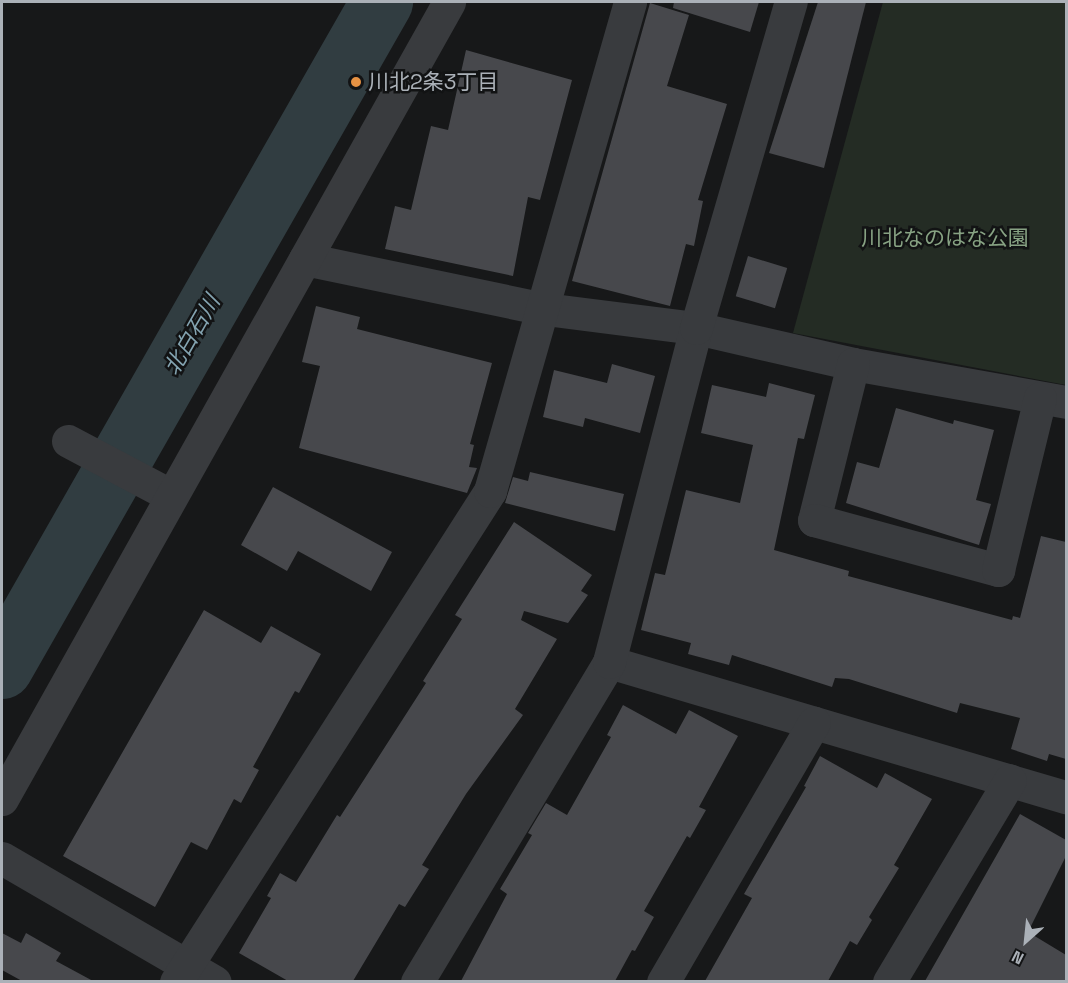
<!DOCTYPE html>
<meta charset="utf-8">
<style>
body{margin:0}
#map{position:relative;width:1068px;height:983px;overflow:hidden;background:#171819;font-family:"Space Grotesk","Noto Sans JP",sans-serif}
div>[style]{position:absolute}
.green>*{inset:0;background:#242c24}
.river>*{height:62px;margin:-31px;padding:0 31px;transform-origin:31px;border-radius:31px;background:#313d41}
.building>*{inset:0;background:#47484c;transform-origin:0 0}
.minor>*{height:33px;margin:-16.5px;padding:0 16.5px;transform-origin:16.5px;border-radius:16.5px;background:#393b3e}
.dots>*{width:16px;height:16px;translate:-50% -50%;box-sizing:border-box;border:3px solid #121314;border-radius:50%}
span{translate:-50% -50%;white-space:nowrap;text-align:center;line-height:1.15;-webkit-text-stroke:5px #121314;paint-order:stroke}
.poi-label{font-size:21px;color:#abb1b8}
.left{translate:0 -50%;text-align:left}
.park-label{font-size:21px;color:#87a283}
.water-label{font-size:22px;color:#84a4b1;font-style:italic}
.frame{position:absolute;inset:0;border:3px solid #abb1b8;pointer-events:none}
.north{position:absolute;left:996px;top:911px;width:60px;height:60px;-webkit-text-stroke:4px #121314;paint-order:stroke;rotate:207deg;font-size:16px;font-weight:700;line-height:24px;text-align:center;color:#abb1b8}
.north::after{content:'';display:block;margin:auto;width:21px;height:27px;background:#abb1b8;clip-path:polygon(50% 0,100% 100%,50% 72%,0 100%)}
</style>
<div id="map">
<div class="green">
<div style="clip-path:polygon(883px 2px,1066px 2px,1066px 385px,793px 333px)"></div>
</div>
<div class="river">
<div style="left:2px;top:668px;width:767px;rotate:-60.29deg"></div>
</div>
<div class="building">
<div style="clip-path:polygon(674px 2px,759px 2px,750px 32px,673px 8px)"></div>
<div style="clip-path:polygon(818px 2px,866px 2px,824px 168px,769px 153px)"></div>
<div style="clip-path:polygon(650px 3px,689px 15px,667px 86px,727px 104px,698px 200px,703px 201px,694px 246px,686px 244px,670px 306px,572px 281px)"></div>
<div style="clip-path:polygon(466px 50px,572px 80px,540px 200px,528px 197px,513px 276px,385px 249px,395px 206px,411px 210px,431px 126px,448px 130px)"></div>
<div style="left:748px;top:256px;width:41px;height:42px;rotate:17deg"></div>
<div style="clip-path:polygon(316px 306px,360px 317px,357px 329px,492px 363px,470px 444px,474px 445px,469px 467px,477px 468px,467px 493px,299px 448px,320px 366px,302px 362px)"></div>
<div style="clip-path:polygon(612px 364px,655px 376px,640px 433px,585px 418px,583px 427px,543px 417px,554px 370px,607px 383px)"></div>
<div style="clip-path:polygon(769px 383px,815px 395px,804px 439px,798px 438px,774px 550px,849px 571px,848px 576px,1012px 620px,1013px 616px,1020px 618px,1041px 536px,1066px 542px,1066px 759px,1049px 754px,1047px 761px,1011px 749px,1020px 718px,960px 703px,957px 713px,849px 679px,835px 678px,832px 687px,732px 655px,729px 665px,688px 654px,691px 643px,641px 630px,655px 573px,665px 575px,686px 490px,740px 503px,753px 445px,701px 433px,712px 385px,766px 397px)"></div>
<div style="clip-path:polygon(896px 408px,953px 424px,954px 420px,994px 430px,976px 500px,991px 504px,979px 545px,846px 503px,857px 462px,879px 468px)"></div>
<div style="clip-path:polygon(530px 472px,624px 494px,615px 531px,505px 503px,513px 477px,528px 481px)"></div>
<div style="clip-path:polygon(273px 487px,392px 552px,371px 591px,298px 551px,287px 571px,241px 545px)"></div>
<div style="clip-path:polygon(514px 522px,592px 575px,581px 591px,588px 595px,568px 623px,524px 611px,521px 620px,557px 639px,515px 709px,523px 715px,466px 794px,422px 865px,429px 869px,405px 907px,399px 904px,353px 981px,288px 981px,239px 953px,271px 898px,267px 896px,280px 873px,296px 882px,337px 815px,340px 817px,426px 683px,423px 681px,462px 619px,455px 615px)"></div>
<div style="clip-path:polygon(204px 610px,261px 643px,271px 626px,321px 654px,299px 693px,295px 691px,253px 767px,259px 770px,241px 803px,234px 799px,207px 850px,191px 842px,155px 907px,63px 856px)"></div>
<div style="clip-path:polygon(623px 705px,676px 734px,689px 710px,738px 736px,699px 807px,706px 810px,690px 838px,687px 836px,644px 911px,654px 917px,635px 951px,632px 950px,615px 981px,461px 981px,507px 894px,500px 889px,532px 835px,528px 833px,546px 803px,567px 815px,611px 737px,607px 735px)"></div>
<div style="clip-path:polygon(820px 756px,877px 788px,885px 773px,932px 799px,894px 865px,899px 868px,869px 917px,872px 920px,857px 945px,850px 941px,828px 981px,705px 981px,752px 898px,744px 894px,806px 787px,804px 786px)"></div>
<div style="clip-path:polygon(1020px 814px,1066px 840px,1066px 856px,1028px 932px,1066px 955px,1066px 981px,925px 981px)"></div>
<div style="clip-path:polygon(2px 933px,21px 943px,26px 933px,61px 953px,56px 961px,93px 981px,22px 981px,2px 970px)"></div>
</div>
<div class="minor">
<div style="left:305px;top:259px;width:245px;rotate:11.8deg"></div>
<div style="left:545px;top:309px;width:152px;rotate:7.2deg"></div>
<div style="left:696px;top:328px;width:161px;rotate:12.9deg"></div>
<div style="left:853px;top:364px;width:216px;rotate:10.1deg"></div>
<div style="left:853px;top:364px;width:161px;rotate:104deg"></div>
<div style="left:814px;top:520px;width:191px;rotate:15.2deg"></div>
<div style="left:998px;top:570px;width:177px;rotate:-76.3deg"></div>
<div style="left:68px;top:441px;width:115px;rotate:27.9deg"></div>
<div style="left:609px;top:662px;width:477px;rotate:16.5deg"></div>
<div style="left:2px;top:799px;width:914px;rotate:-60.71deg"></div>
<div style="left:2px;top:858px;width:246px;rotate:30.2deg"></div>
<div style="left:176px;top:982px;width:583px;rotate:-57.4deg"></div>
<div style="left:490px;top:491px;width:509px;rotate:-74.02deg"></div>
<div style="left:417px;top:982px;width:373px;rotate:-59deg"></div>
<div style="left:609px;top:662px;width:345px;rotate:-75.4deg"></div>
<div style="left:696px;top:328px;width:340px;rotate:-73.8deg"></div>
<div style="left:663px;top:982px;width:300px;rotate:-59.8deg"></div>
<div style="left:889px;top:982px;width:235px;rotate:-59.1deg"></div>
</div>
<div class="dots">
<div style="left:356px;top:82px;background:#e69243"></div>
</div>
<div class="poi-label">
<span class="left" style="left:368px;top:82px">川北2条3丁目</span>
</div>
<div class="park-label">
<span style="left:945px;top:238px">川北なのはな公園</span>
</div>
<div class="water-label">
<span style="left:192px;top:335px;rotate:-60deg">北白石川</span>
</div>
<div class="frame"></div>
<div class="north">N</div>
</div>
